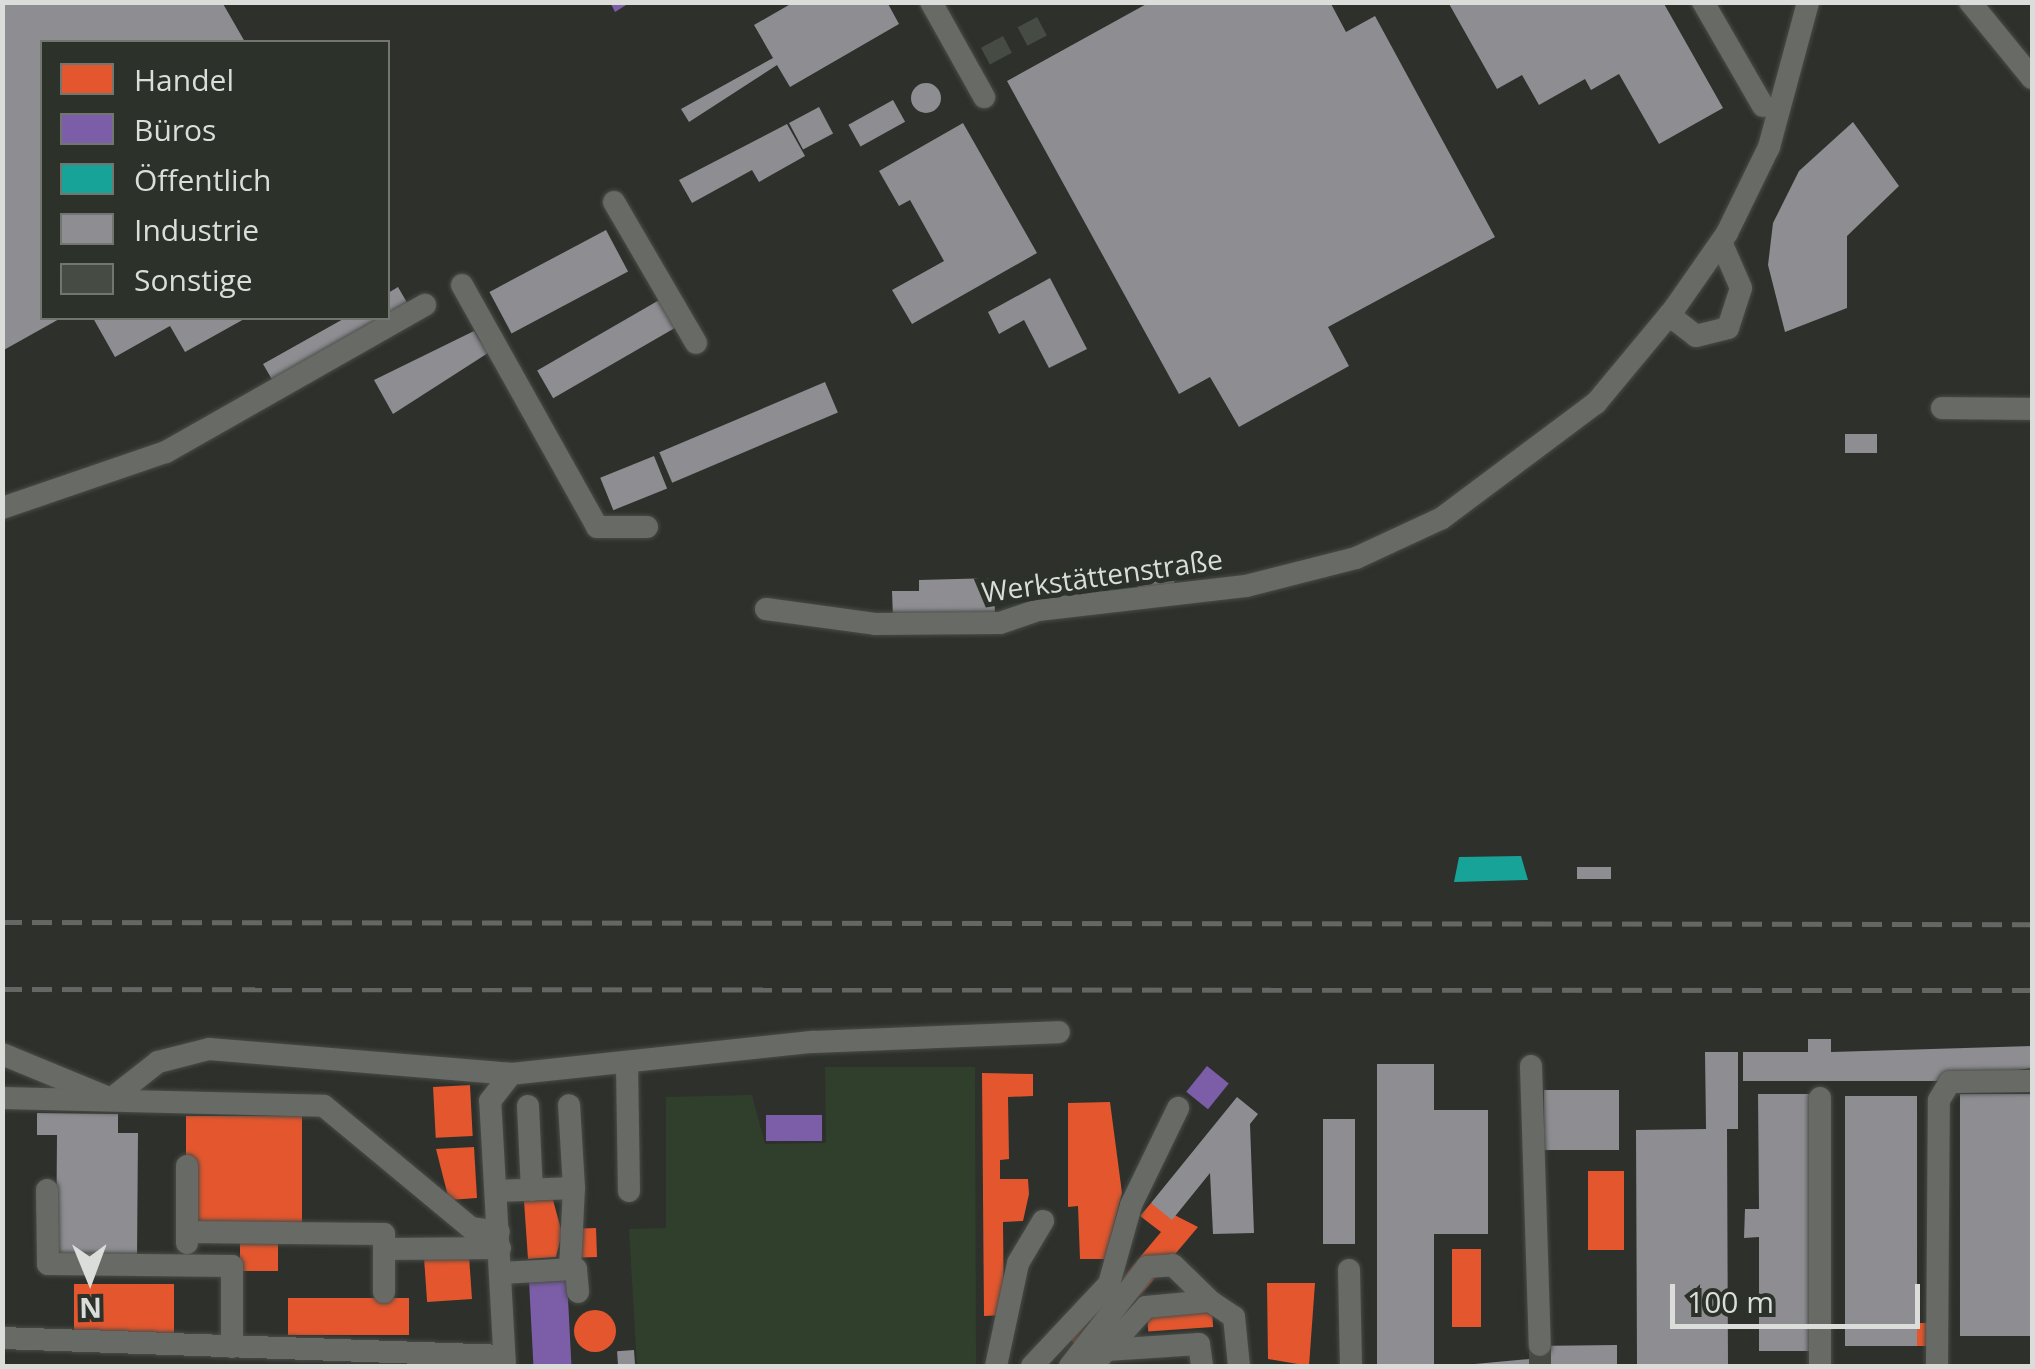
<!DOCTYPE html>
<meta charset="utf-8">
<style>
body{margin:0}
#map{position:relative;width:2035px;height:1369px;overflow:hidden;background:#2d302b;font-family:"Open Sans",sans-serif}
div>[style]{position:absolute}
.green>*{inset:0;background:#303f2b}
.shops>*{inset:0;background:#e4572e;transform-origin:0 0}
.round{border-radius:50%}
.offices>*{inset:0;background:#7b5ea7;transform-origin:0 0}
.public>*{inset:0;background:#17a398}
.industry>*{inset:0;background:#8d8d92;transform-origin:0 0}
.building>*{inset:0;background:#464b43;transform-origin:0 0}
.minor-tunnel>*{height:22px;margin-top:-11px;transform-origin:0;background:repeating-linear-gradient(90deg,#474a45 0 22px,transparent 0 33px)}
.roads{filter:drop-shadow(0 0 2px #494b47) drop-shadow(0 0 2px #494b47)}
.minor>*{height:22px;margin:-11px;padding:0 11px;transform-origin:11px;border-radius:11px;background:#686a66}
.rail>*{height:5px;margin-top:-2.5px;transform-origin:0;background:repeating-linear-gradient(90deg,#656764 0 20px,transparent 0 30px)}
span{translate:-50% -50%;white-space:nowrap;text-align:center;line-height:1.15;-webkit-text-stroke:10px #2c312a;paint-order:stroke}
.street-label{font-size:28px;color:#daddd9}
.frame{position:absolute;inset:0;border:5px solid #daddd9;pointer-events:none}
.legend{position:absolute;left:40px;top:40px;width:350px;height:280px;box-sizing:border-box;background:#2c312a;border:2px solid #727670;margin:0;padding:12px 18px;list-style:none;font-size:30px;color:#daddd9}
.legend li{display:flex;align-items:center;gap:20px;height:50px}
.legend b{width:50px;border:2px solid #727670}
.north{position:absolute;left:40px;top:1229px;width:100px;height:100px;-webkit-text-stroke:8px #2c312a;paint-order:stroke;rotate:179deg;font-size:28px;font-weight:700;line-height:40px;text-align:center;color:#daddd9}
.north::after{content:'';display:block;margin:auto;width:35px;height:45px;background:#daddd9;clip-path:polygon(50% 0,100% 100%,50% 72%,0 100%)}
.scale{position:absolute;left:1670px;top:1284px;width:250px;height:45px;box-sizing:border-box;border:5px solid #daddd9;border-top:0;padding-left:12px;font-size:30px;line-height:35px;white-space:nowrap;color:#daddd9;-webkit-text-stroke:8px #2c312a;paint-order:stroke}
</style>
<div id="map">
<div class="green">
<div style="clip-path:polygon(825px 1067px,975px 1067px,976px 1366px,637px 1366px,629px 1229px,666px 1228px,666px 1097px,752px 1095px,765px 1144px,826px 1143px)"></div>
</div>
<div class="shops">
<div style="clip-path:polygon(982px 1073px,1033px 1074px,1033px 1096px,1008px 1097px,1009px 1159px,1000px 1160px,1000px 1179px,1028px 1179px,1029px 1194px,1023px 1221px,1003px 1222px,1004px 1315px,984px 1316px)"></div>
<div style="left:470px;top:1085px;width:51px;height:37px;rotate:87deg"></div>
<div style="clip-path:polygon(1110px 1102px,1122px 1193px,1105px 1259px,1080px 1259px,1078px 1206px,1068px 1207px,1068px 1103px)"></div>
<div style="left:186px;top:1116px;width:116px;height:106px"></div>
<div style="clip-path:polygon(474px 1147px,477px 1198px,449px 1200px,436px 1149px)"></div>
<div style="left:1588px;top:1171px;width:36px;height:79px"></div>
<div style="clip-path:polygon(553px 1200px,562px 1233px,556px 1257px,528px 1259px,524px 1201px)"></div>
<div style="clip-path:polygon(1151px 1203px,1198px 1227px,1089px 1356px,1071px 1340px,1161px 1232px,1140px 1216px)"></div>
<div style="left:596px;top:1228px;width:29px;height:21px;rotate:88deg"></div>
<div style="left:240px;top:1239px;width:38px;height:32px"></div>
<div style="left:1452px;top:1249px;width:29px;height:78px"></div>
<div style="left:469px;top:1256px;width:43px;height:45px;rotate:86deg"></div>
<div style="clip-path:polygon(1267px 1283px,1315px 1283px,1309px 1366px,1268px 1359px)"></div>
<div style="left:74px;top:1284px;width:100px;height:51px"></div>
<div style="left:288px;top:1298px;width:121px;height:37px"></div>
<div class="round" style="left:574px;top:1310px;width:42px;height:42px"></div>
<div style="left:1212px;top:1311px;width:16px;height:65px;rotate:86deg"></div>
<div style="left:1917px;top:1323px;width:14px;height:23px"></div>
</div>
<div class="offices">
<div style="clip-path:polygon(610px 2px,631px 2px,615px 12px)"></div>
<div style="left:1207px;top:1066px;width:28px;height:33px;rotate:39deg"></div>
<div style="left:766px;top:1115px;width:56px;height:26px"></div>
<div style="left:567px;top:1280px;width:85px;height:38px;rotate:87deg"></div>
</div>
<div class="public">
<div style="clip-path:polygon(1521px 856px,1528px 880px,1454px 882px,1459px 857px)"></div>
</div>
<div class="industry">
<div style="clip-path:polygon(2px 2px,222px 2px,245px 42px,42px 42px,42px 318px,61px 318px,2px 351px)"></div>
<div style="clip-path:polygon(794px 2px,887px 2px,899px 24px,790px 87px,777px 65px,689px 122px,681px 109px,773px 58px,754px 25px)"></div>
<div style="clip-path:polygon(1150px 2px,1330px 2px,1346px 32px,1375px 16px,1495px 237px,1328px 327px,1349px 366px,1239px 427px,1210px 377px,1179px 394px,1007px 81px)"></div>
<div style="clip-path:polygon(1448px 2px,1663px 2px,1723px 108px,1659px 144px,1619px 74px,1591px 90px,1585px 79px,1539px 105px,1522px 75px,1497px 89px)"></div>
<div class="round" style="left:911px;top:83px;width:30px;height:30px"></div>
<div style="left:893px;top:100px;width:25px;height:51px;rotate:61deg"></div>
<div style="left:819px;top:107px;width:30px;height:34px;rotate:62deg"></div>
<div style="clip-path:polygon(1853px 122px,1899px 186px,1847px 236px,1847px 308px,1785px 332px,1768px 265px,1773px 223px,1799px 171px)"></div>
<div style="clip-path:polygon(963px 123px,1037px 253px,912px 324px,892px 290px,944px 261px,910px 200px,899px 206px,879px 171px)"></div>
<div style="clip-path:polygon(787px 124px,805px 156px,759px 182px,752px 170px,692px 203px,679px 180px)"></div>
<div style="left:606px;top:230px;width:47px;height:132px;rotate:62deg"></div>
<div style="clip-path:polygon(1050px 278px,1087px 349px,1049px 368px,1024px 320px,999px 334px,988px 312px)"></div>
<div style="clip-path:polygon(398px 287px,409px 306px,274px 383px,263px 364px,345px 318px,388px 318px,388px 293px)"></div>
<div style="left:661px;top:299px;width:32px;height:143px;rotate:60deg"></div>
<div style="clip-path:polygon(93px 318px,246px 318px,185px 352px,170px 326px,115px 357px)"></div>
<div style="clip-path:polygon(474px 331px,488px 353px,393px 414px,374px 380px)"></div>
<div style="left:825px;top:382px;width:33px;height:180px;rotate:67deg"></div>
<div style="left:1845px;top:434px;width:32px;height:19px"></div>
<div style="left:654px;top:456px;width:35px;height:58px;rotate:68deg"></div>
<div style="clip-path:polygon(994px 578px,995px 616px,893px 619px,892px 591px,919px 591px,919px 580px)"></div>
<div style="left:1174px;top:578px;width:13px;height:37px;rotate:86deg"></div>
<div style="left:1611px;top:867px;width:12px;height:34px;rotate:90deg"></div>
<div style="clip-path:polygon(1808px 1039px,1831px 1039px,1831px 1052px,2032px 1046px,2032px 1068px,1936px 1081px,1743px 1081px,1743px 1052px,1808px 1052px)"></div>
<div style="clip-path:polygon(1705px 1052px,1738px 1052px,1738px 1129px,1727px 1129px,1728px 1366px,1637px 1366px,1636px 1130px,1706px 1129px)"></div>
<div style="clip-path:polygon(1377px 1064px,1434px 1064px,1434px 1110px,1488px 1110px,1488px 1234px,1434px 1234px,1434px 1366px,1377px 1366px)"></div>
<div style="left:1544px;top:1090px;width:75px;height:60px"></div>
<div style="clip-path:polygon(1758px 1094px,1810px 1094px,1811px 1351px,1759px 1351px,1759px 1237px,1744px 1238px,1745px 1209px,1759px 1209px)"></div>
<div style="left:1960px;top:1094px;width:72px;height:242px"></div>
<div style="left:1845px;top:1096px;width:72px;height:250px"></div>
<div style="clip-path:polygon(1237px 1097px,1258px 1114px,1250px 1124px,1254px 1233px,1213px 1234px,1210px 1173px,1172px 1220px,1151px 1203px)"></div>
<div style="clip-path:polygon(37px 1113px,118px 1114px,118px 1133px,138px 1133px,137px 1260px,56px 1260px,57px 1135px,37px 1135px)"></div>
<div style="left:1323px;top:1119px;width:32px;height:125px"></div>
<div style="clip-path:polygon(1617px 1345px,1617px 1366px,1453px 1366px,1530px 1359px,1530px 1346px)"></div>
<div style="left:634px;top:1350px;width:16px;height:17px;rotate:86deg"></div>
</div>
<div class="building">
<div style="left:1037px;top:17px;width:21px;height:22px;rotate:62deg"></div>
<div style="left:1003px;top:36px;width:19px;height:25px;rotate:62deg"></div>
</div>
<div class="minor-tunnel">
<div style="left:1540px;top:1366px;width:21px;rotate:-90deg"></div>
</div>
<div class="roads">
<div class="minor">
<div style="left:931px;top:2px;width:109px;rotate:60.8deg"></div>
<div style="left:1703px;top:2px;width:120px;rotate:60deg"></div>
<div style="left:1970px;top:2px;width:98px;rotate:50.8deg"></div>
<div style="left:614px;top:202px;width:163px;rotate:59.8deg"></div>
<div style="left:462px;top:285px;width:277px;rotate:60.8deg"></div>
<div style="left:597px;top:527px;width:50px"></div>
<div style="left:1669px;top:315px;width:34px;rotate:38deg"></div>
<div style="left:1696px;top:336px;width:33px;rotate:-14deg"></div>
<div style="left:1728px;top:328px;width:42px;rotate:-72deg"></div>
<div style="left:1741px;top:288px;width:50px;rotate:-113.5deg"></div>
<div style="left:1942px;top:408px;width:90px;rotate:0.6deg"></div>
<div style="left:2px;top:508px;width:173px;rotate:-18.9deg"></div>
<div style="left:166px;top:452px;width:298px;rotate:-29.6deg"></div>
<div style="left:766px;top:609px;width:110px;rotate:7.8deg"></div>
<div style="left:875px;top:624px;width:125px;rotate:-0.5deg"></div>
<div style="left:1000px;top:623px;width:40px;rotate:-18.9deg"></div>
<div style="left:1038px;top:610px;width:209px;rotate:-6.6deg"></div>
<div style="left:1246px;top:586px;width:114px;rotate:-14.3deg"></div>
<div style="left:1356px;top:558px;width:95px;rotate:-24.9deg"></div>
<div style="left:1442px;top:518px;width:192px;rotate:-36.8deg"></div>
<div style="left:1596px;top:403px;width:122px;rotate:-50.3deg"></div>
<div style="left:1674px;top:309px;width:93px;rotate:-55.1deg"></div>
<div style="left:1727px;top:233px;width:96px;rotate:-64deg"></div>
<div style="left:1769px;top:147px;width:150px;rotate:-74.9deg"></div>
<div style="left:2px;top:1054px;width:118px;rotate:22.4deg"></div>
<div style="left:111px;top:1099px;width:60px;rotate:-38.2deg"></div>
<div style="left:158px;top:1062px;width:53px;rotate:-14.3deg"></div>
<div style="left:209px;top:1049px;width:303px;rotate:4.7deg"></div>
<div style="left:511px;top:1074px;width:303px;rotate:-6.1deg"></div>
<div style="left:812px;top:1042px;width:247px;rotate:-2.3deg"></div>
<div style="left:627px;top:1065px;width:126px;rotate:89.1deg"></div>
<div style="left:1531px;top:1066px;width:279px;rotate:88.2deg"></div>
<div style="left:2px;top:1098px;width:322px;rotate:1.4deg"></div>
<div style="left:324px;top:1106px;width:191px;rotate:39.7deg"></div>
<div style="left:471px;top:1228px;width:28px;rotate:8deg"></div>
<div style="left:1820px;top:1098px;width:268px;rotate:90deg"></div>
<div style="left:528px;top:1106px;width:84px;rotate:87.3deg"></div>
<div style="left:187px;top:1166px;width:77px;rotate:90deg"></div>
<div style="left:47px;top:1190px;width:74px;rotate:89.2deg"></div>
<div style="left:48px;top:1264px;width:184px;rotate:0.6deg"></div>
<div style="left:232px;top:1266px;width:81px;rotate:90deg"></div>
<div style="left:497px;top:1191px;width:77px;rotate:-2.2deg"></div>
<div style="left:574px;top:1188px;width:83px;rotate:-93.4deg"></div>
<div style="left:187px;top:1232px;width:197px;rotate:0.6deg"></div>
<div style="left:384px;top:1234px;width:58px;rotate:90deg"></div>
<div style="left:384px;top:1249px;width:116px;rotate:-0.5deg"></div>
<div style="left:570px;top:1269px;width:81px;rotate:-87.2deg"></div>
<div style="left:1349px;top:1270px;width:96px;rotate:88.8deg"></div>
<div style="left:501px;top:1273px;width:75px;rotate:-3.1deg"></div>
<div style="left:576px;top:1269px;width:23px;rotate:85deg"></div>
<div style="left:2px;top:1338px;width:502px;rotate:2.05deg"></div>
<div style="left:1107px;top:1350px;width:58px;rotate:-47.8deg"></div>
<div style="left:1146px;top:1307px;width:64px;rotate:-5.4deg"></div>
<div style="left:1210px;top:1301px;width:29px;rotate:34deg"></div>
<div style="left:1234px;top:1317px;width:49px;rotate:84.2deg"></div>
<div style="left:505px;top:1366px;width:265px;rotate:-93.2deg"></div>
<div style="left:490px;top:1101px;width:34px;rotate:-52deg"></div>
<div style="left:996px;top:1366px;width:105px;rotate:-77.9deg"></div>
<div style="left:1018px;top:1263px;width:49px;rotate:-59.2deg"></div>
<div style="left:1032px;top:1366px;width:112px;rotate:-46.8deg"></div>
<div style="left:1109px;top:1284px;width:82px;rotate:-74.4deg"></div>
<div style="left:1131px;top:1205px;width:108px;rotate:-64.1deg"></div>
<div style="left:1070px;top:1366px;width:125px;rotate:-52.1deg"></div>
<div style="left:1147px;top:1267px;width:26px;rotate:-4deg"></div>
<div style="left:1173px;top:1265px;width:52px;rotate:44.2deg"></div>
<div style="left:1091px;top:1366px;width:23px;rotate:-45deg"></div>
<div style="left:1107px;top:1350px;width:92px;rotate:-3.7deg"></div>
<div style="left:1199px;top:1344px;width:22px;rotate:82deg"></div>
<div style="left:1937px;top:1366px;width:266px;rotate:-89.6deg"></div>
<div style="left:1939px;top:1100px;width:21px;rotate:-59deg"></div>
<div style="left:1950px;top:1082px;width:82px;rotate:-0.7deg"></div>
</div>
</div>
<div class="rail">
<div style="left:2px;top:922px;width:2030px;rotate:0.06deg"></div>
<div style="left:2px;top:989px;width:2030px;rotate:0.03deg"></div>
</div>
<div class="street-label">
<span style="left:1102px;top:575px;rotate:-8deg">Werkstättenstraße</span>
</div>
<div class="frame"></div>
<ul class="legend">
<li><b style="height:28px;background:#e4572e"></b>Handel</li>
<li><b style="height:28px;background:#7b5ea7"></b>Büros</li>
<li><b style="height:28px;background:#17a398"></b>Öffentlich</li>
<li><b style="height:28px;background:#8d8d92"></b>Industrie</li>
<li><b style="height:28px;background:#464b43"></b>Sonstige</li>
</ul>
<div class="north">N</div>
<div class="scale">100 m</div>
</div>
